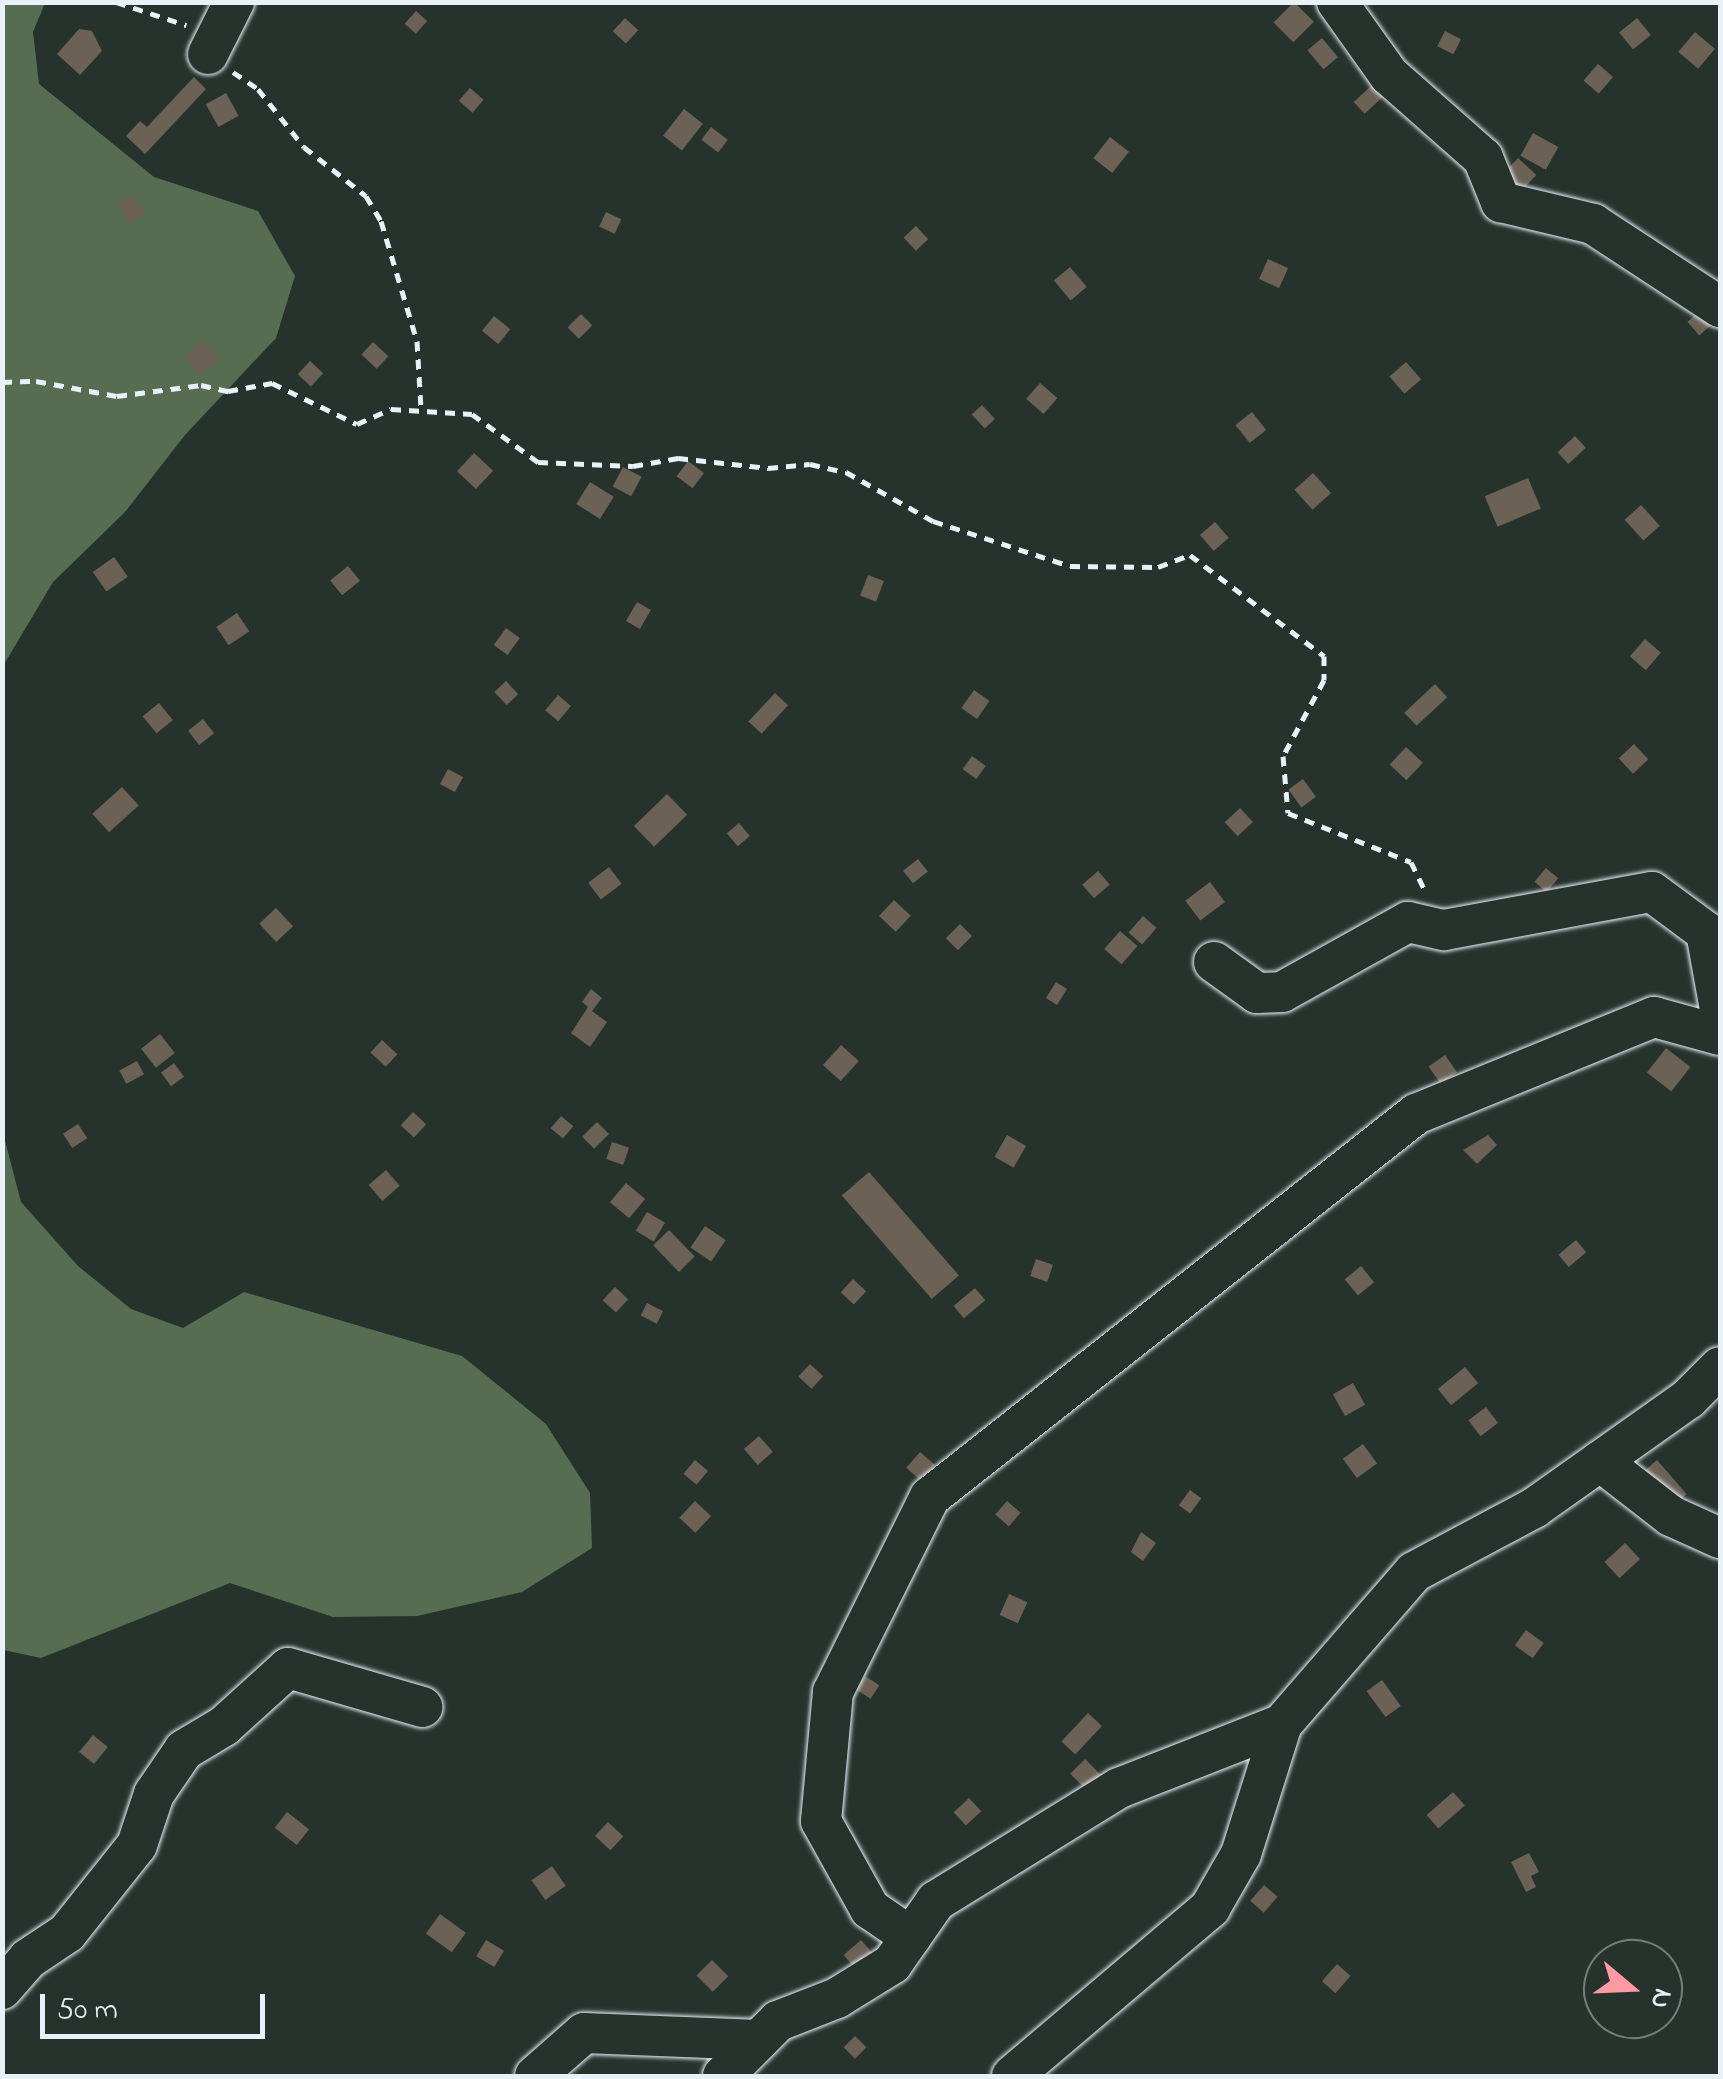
<!DOCTYPE html>
<style>
body{margin:0}
#map{position:relative;width:1723px;height:2079px;overflow:hidden;background:#26332d;font-family:"Indie Flower",sans-serif}
div>[style]{position:absolute}
.green>*{inset:0;background:#566d51}
.building>*{inset:0;background:#6b6154;transform-origin:0 0}
.path>*{height:5px;margin-top:-2.5px;transform-origin:0;background:repeating-linear-gradient(90deg,#e8f1f8 0 10px,transparent 0 18px)}
.roads{filter:drop-shadow(0 0 2px #e8f1f8) drop-shadow(0 0 2px #e8f1f8)}
.minor>*{height:40px;margin:-20px;padding:0 20px;transform-origin:20px;border-radius:20px;background:#26332d}
span{translate:-50% -50%;white-space:nowrap;text-align:center;line-height:1.15;-webkit-text-stroke:10px #26332d;paint-order:stroke}
.frame{position:absolute;inset:0;border:5px solid #e8f1f8;pointer-events:none}
.north{position:absolute;left:1583px;top:1939px;width:100px;height:100px;box-sizing:border-box;background:#26332d;border:2px solid #747f7e;border-radius:50%;rotate:109deg;font-size:28px;font-weight:700;line-height:40px;text-align:center;color:#e8f1f8}
.north::after{content:'';display:block;margin:auto;width:35px;height:45px;background:#ff9aa2;clip-path:polygon(50% 0,100% 100%,50% 72%,0 100%)}
.scale{position:absolute;left:40px;top:1994px;width:225px;height:45px;box-sizing:border-box;border:5px solid #e8f1f8;border-top:0;padding-left:12px;font-size:30px;line-height:35px;white-space:nowrap;color:#e8f1f8;-webkit-text-stroke:8px #26332d;paint-order:stroke}
</style>
<div id="map">
<div class="green">
<div style="clip-path:polygon(3px 3px,45px 3px,33px 32px,39px 84px,154px 177px,258px 211px,295px 276px,276px 338px,185px 435px,125px 512px,53px 582px,3px 666px)"></div>
<div style="clip-path:polygon(2px 1129px,21px 1202px,78px 1266px,131px 1309px,183px 1328px,244px 1292px,462px 1356px,546px 1424px,590px 1493px,592px 1548px,522px 1592px,417px 1616px,333px 1617px,230px 1583px,41px 1658px,3px 1650px)"></div>
</div>
<div class="building">
<div style="left:1294px;top:2px;width:28px;height:29px;rotate:45deg"></div>
<div style="left:416px;top:11px;width:15px;height:17px;rotate:42deg"></div>
<div style="left:625px;top:18px;width:18px;height:18px;rotate:43deg"></div>
<div style="left:1637px;top:18px;width:22px;height:23px;rotate:51deg"></div>
<div style="clip-path:polygon(79px 29px,92px 31px,102px 51px,80px 75px,57px 54px)"></div>
<div style="left:1445px;top:31px;width:18px;height:17px;rotate:27deg"></div>
<div style="left:1695px;top:32px;width:26px;height:26px;rotate:40deg"></div>
<div style="left:1322px;top:38px;width:25px;height:19px;rotate:50deg"></div>
<div style="left:1598px;top:64px;width:20px;height:22px;rotate:41deg"></div>
<div style="clip-path:polygon(194px 77px,206px 89px,145px 154px,126px 136px,140px 121px,147px 127px)"></div>
<div style="left:1372px;top:85px;width:16px;height:25px;rotate:47deg"></div>
<div style="left:470px;top:88px;width:18px;height:17px;rotate:41deg"></div>
<div style="left:226px;top:93px;width:26px;height:23px;rotate:61deg"></div>
<div style="left:684px;top:109px;width:24px;height:34px;rotate:38deg"></div>
<div style="left:711px;top:127px;width:21px;height:16px;rotate:37deg"></div>
<div style="left:1533px;top:133px;width:29px;height:26px;rotate:29deg"></div>
<div style="left:1110px;top:137px;width:24px;height:27px;rotate:38deg"></div>
<div style="left:1518px;top:158px;width:25px;height:23px;rotate:43deg"></div>
<div style="left:133px;top:194px;width:23px;height:19px;rotate:59deg"></div>
<div style="left:606px;top:212px;width:17px;height:16px;rotate:25deg"></div>
<div style="left:916px;top:226px;width:18px;height:17px;rotate:47deg"></div>
<div style="left:1268px;top:259px;width:22px;height:22px;rotate:24deg"></div>
<div style="left:1070px;top:267px;width:26px;height:21px;rotate:50deg"></div>
<div style="left:1701px;top:310px;width:18px;height:18px;rotate:49deg"></div>
<div style="left:581px;top:314px;width:16px;height:19px;rotate:45deg"></div>
<div style="left:494px;top:316px;width:21px;height:19px;rotate:39deg"></div>
<div style="left:203px;top:340px;width:25px;height:26px;rotate:47deg"></div>
<div style="left:373px;top:342px;width:21px;height:17px;rotate:43deg"></div>
<div style="left:310px;top:361px;width:18px;height:18px;rotate:43deg"></div>
<div style="left:1406px;top:362px;width:23px;height:22px;rotate:49deg"></div>
<div style="left:1040px;top:383px;width:23px;height:21px;rotate:41deg"></div>
<div style="left:982px;top:405px;width:19px;height:14px;rotate:47deg"></div>
<div style="left:1252px;top:412px;width:23px;height:21px;rotate:52deg"></div>
<div style="left:1575px;top:436px;width:16px;height:24px;rotate:47deg"></div>
<div style="left:474px;top:453px;width:26px;height:25px;rotate:43deg"></div>
<div style="left:688px;top:461px;width:20px;height:19px;rotate:37deg"></div>
<div style="left:623px;top:467px;width:21px;height:22px;rotate:28deg"></div>
<div style="left:1313px;top:473px;width:27px;height:25px;rotate:48deg"></div>
<div style="left:1528px;top:478px;width:33px;height:47px;rotate:67deg"></div>
<div style="left:590px;top:482px;width:28px;height:26px;rotate:32deg"></div>
<div style="left:1641px;top:505px;width:28px;height:22px;rotate:48deg"></div>
<div style="left:1215px;top:522px;width:21px;height:20px;rotate:49deg"></div>
<div style="left:114px;top:557px;width:24px;height:26px;rotate:55deg"></div>
<div style="left:348px;top:566px;width:19px;height:23px;rotate:51deg"></div>
<div style="left:868px;top:575px;width:17px;height:22px;rotate:21deg"></div>
<div style="left:637px;top:602px;width:16px;height:22px;rotate:30deg"></div>
<div style="left:237px;top:613px;width:22px;height:25px;rotate:56deg"></div>
<div style="left:506px;top:628px;width:17px;height:21px;rotate:36deg"></div>
<div style="left:1645px;top:639px;width:21px;height:23px;rotate:41deg"></div>
<div style="left:506px;top:681px;width:18px;height:16px;rotate:47deg"></div>
<div style="left:1435px;top:684px;width:18px;height:42px;rotate:47deg"></div>
<div style="left:974px;top:690px;width:19px;height:22px;rotate:35deg"></div>
<div style="left:775px;top:693px;width:18px;height:39px;rotate:43deg"></div>
<div style="left:558px;top:695px;width:17px;height:20px;rotate:40deg"></div>
<div style="left:159px;top:703px;width:22px;height:21px;rotate:51deg"></div>
<div style="left:203px;top:719px;width:18px;height:19px;rotate:52deg"></div>
<div style="left:1634px;top:744px;width:21px;height:21px;rotate:47deg"></div>
<div style="left:1406px;top:747px;width:23px;height:24px;rotate:43deg"></div>
<div style="left:972px;top:756px;width:17px;height:16px;rotate:36deg"></div>
<div style="left:448px;top:769px;width:17px;height:17px;rotate:28deg"></div>
<div style="left:1303px;top:779px;width:22px;height:18px;rotate:54deg"></div>
<div style="left:122px;top:787px;width:25px;height:40px;rotate:48deg"></div>
<div style="left:667px;top:794px;width:29px;height:46px;rotate:46deg"></div>
<div style="left:1240px;top:808px;width:19px;height:21px;rotate:47deg"></div>
<div style="left:739px;top:823px;width:17px;height:16px;rotate:50deg"></div>
<div style="left:918px;top:859px;width:16px;height:19px;rotate:52deg"></div>
<div style="left:609px;top:867px;width:21px;height:26px;rotate:53deg"></div>
<div style="left:1546px;top:868px;width:16px;height:18px;rotate:40deg"></div>
<div style="left:1098px;top:871px;width:18px;height:21px;rotate:49deg"></div>
<div style="left:1210px;top:882px;width:25px;height:31px;rotate:53deg"></div>
<div style="left:894px;top:900px;width:23px;height:22px;rotate:43deg"></div>
<div style="left:276px;top:908px;width:25px;height:23px;rotate:47deg"></div>
<div style="left:1143px;top:916px;width:18px;height:22px;rotate:41deg"></div>
<div style="left:960px;top:924px;width:17px;height:20px;rotate:45deg"></div>
<div style="left:1120px;top:931px;width:23px;height:24px;rotate:41deg"></div>
<div style="left:1056px;top:982px;width:13px;height:19px;rotate:32deg"></div>
<div style="clip-path:polygon(591px 989px,602px 998px,592px 1011px,607px 1022px,590px 1047px,571px 1033px,588px 1007px,582px 1002px)"></div>
<div style="left:160px;top:1034px;width:24px;height:24px;rotate:52deg"></div>
<div style="left:382px;top:1040px;width:21px;height:17px;rotate:43deg"></div>
<div style="left:841px;top:1045px;width:24px;height:27px;rotate:42deg"></div>
<div style="left:1666px;top:1048px;width:31px;height:31px;rotate:38deg"></div>
<div style="left:1445px;top:1055px;width:21px;height:20px;rotate:55deg"></div>
<div style="left:137px;top:1061px;width:15px;height:20px;rotate:62deg"></div>
<div style="left:174px;top:1063px;width:17px;height:16px;rotate:54deg"></div>
<div style="left:413px;top:1112px;width:18px;height:18px;rotate:43deg"></div>
<div style="left:561px;top:1116px;width:16px;height:16px;rotate:40deg"></div>
<div style="left:597px;top:1122px;width:17px;height:21px;rotate:45deg"></div>
<div style="left:78px;top:1124px;width:17px;height:18px;rotate:57deg"></div>
<div style="left:1007px;top:1135px;width:22px;height:25px;rotate:30deg"></div>
<div style="clip-path:polygon(1488px 1135px,1497px 1145px,1477px 1164px,1463px 1150px)"></div>
<div style="left:612px;top:1142px;width:18px;height:18px;rotate:19deg"></div>
<div style="left:386px;top:1170px;width:21px;height:23px;rotate:49deg"></div>
<div style="left:869px;top:1172px;width:137px;height:36px;rotate:49deg"></div>
<div style="left:626px;top:1183px;width:25px;height:25px;rotate:40deg"></div>
<div style="left:647px;top:1212px;width:21px;height:22px;rotate:31deg"></div>
<div style="left:705px;top:1226px;width:25px;height:26px;rotate:34deg"></div>
<div style="left:669px;top:1230px;width:37px;height:22px;rotate:46deg"></div>
<div style="left:1576px;top:1240px;width:16px;height:23px;rotate:50deg"></div>
<div style="left:1036px;top:1259px;width:18px;height:18px;rotate:19deg"></div>
<div style="left:1361px;top:1266px;width:21px;height:21px;rotate:51deg"></div>
<div style="left:853px;top:1279px;width:18px;height:18px;rotate:43deg"></div>
<div style="left:615px;top:1287px;width:18px;height:18px;rotate:43deg"></div>
<div style="left:975px;top:1288px;width:16px;height:28px;rotate:50deg"></div>
<div style="left:647px;top:1303px;width:18px;height:14px;rotate:27deg"></div>
<div style="left:810px;top:1364px;width:18px;height:17px;rotate:43deg"></div>
<div style="left:1465px;top:1367px;width:21px;height:35px;rotate:51deg"></div>
<div style="left:1353px;top:1383px;width:25px;height:23px;rotate:61deg"></div>
<div style="left:1486px;top:1407px;width:20px;height:22px;rotate:53deg"></div>
<div style="left:759px;top:1436px;width:21px;height:20px;rotate:49deg"></div>
<div style="left:1363px;top:1444px;width:24px;height:25px;rotate:54deg"></div>
<div style="left:920px;top:1452px;width:20px;height:21px;rotate:41deg"></div>
<div style="left:695px;top:1460px;width:17px;height:18px;rotate:40deg"></div>
<div style="left:1657px;top:1460px;width:45px;height:24px;rotate:49deg"></div>
<div style="left:1190px;top:1490px;width:14px;height:19px;rotate:36deg"></div>
<div style="left:695px;top:1501px;width:22px;height:23px;rotate:43deg"></div>
<div style="left:1007px;top:1501px;width:18px;height:18px;rotate:41deg"></div>
<div style="clip-path:polygon(1141px 1532px,1156px 1543px,1143px 1561px,1131px 1552px)"></div>
<div style="left:1625px;top:1543px;width:22px;height:28px;rotate:47deg"></div>
<div style="left:1009px;top:1594px;width:20px;height:23px;rotate:24deg"></div>
<div style="left:1526px;top:1630px;width:22px;height:19px;rotate:36deg"></div>
<div style="left:865px;top:1676px;width:17px;height:16px;rotate:33deg"></div>
<div style="left:1382px;top:1680px;width:32px;height:19px;rotate:54deg"></div>
<div style="left:1088px;top:1713px;width:19px;height:39px;rotate:43deg"></div>
<div style="left:93px;top:1735px;width:19px;height:22px;rotate:39deg"></div>
<div style="left:1085px;top:1759px;width:23px;height:21px;rotate:45deg"></div>
<div style="left:1453px;top:1792px;width:18px;height:35px;rotate:49deg"></div>
<div style="left:969px;top:1798px;width:18px;height:21px;rotate:47deg"></div>
<div style="left:287px;top:1812px;width:28px;height:20px;rotate:38deg"></div>
<div style="left:608px;top:1822px;width:21px;height:19px;rotate:43deg"></div>
<div style="clip-path:polygon(1529px 1853px,1539px 1872px,1531px 1876px,1536px 1887px,1526px 1892px,1511px 1862px)"></div>
<div style="left:552px;top:1866px;width:24px;height:25px;rotate:55deg"></div>
<div style="left:1264px;top:1885px;width:18px;height:21px;rotate:41deg"></div>
<div style="left:440px;top:1914px;width:32px;height:24px;rotate:36deg"></div>
<div style="left:486px;top:1940px;width:21px;height:19px;rotate:31deg"></div>
<div style="left:861px;top:1940px;width:23px;height:23px;rotate:49deg"></div>
<div style="left:712px;top:1960px;width:23px;height:22px;rotate:45deg"></div>
<div style="left:1337px;top:1964px;width:18px;height:23px;rotate:41deg"></div>
<div style="left:855px;top:2036px;width:16px;height:16px;rotate:45deg"></div>
</div>
<div class="path">
<div style="left:116px;top:2px;width:74px;rotate:18.2deg"></div>
<div style="left:233px;top:72px;width:30px;rotate:34deg"></div>
<div style="left:258px;top:89px;width:74px;rotate:51.6deg"></div>
<div style="left:304px;top:147px;width:79px;rotate:38.3deg"></div>
<div style="left:366px;top:196px;width:29px;rotate:59deg"></div>
<div style="left:381px;top:221px;width:125px;rotate:73.3deg"></div>
<div style="left:417px;top:341px;width:68px;rotate:86.6deg"></div>
<div style="left:2px;top:382px;width:34px;rotate:-2deg"></div>
<div style="left:36px;top:381px;width:82px;rotate:10.5deg"></div>
<div style="left:117px;top:396px;width:85px;rotate:-7.5deg"></div>
<div style="left:201px;top:385px;width:28px;rotate:13deg"></div>
<div style="left:228px;top:391px;width:45px;rotate:-10.3deg"></div>
<div style="left:272px;top:383px;width:94px;rotate:25.8deg"></div>
<div style="left:357px;top:424px;width:37px;rotate:-24deg"></div>
<div style="left:391px;top:409px;width:81px;rotate:3.5deg"></div>
<div style="left:472px;top:414px;width:82px;rotate:36deg"></div>
<div style="left:538px;top:462px;width:95px;rotate:2.4deg"></div>
<div style="left:633px;top:466px;width:46px;rotate:-10.1deg"></div>
<div style="left:678px;top:458px;width:91px;rotate:6.3deg"></div>
<div style="left:768px;top:468px;width:42px;rotate:-5.4deg"></div>
<div style="left:810px;top:464px;width:37px;rotate:13deg"></div>
<div style="left:846px;top:472px;width:100px;rotate:29.4deg"></div>
<div style="left:933px;top:521px;width:144px;rotate:18.2deg"></div>
<div style="left:1070px;top:566px;width:88px;rotate:0.7deg"></div>
<div style="left:1158px;top:567px;width:34px;rotate:-21deg"></div>
<div style="left:1190px;top:555px;width:168px;rotate:37deg"></div>
<div style="left:1324px;top:656px;width:24px;rotate:90deg"></div>
<div style="left:1324px;top:680px;width:86px;rotate:118.3deg"></div>
<div style="left:1283px;top:756px;width:57px;rotate:85deg"></div>
<div style="left:1288px;top:813px;width:132px;rotate:21.7deg"></div>
<div style="left:1411px;top:862px;width:32px;rotate:64deg"></div>
</div>
<div class="roads">
<div class="minor">
<div style="left:1337px;top:2px;width:90px;rotate:54.5deg"></div>
<div style="left:1389px;top:75px;width:125px;rotate:41.4deg"></div>
<div style="left:1483px;top:158px;width:48px;rotate:67.8deg"></div>
<div style="left:1501px;top:202px;width:95px;rotate:13.4deg"></div>
<div style="left:1593px;top:224px;width:152px;rotate:33.2deg"></div>
<div style="left:208px;top:54px;width:58px;rotate:-63.4deg"></div>
<div style="left:1214px;top:962px;width:53px;rotate:35.8deg"></div>
<div style="left:1257px;top:993px;width:25px;rotate:-2deg"></div>
<div style="left:1282px;top:992px;width:144px;rotate:-29.1deg"></div>
<div style="left:1408px;top:922px;width:37px;rotate:13deg"></div>
<div style="left:1444px;top:930px;width:211px;rotate:-10.4deg"></div>
<div style="left:1652px;top:892px;width:67px;rotate:36.5deg"></div>
<div style="left:1706px;top:932px;width:79px;rotate:79.8deg"></div>
<div style="left:1600px;top:1461px;width:90px;rotate:37.8deg"></div>
<div style="left:1671px;top:1516px;width:54px;rotate:24.2deg"></div>
<div style="left:911px;top:1937px;width:50px;rotate:-145.7deg"></div>
<div style="left:870px;top:1909px;width:101px;rotate:-119.1deg"></div>
<div style="left:821px;top:1821px;width:130px;rotate:-84.7deg"></div>
<div style="left:833px;top:1692px;width:218px;rotate:-63.6deg"></div>
<div style="left:930px;top:1497px;width:619px;rotate:-38.24deg"></div>
<div style="left:1416px;top:1114px;width:257px;rotate:-22.2deg"></div>
<div style="left:1654px;top:1017px;width:68px;rotate:15.3deg"></div>
<div style="left:2px;top:1989px;width:40px;rotate:-49deg"></div>
<div style="left:28px;top:1959px;width:47px;rotate:-33.7deg"></div>
<div style="left:67px;top:1933px;width:112px;rotate:-51.5deg"></div>
<div style="left:137px;top:1845px;width:54px;rotate:-71.6deg"></div>
<div style="left:154px;top:1794px;width:53px;rotate:-55.7deg"></div>
<div style="left:184px;top:1750px;width:47px;rotate:-31deg"></div>
<div style="left:224px;top:1726px;width:86px;rotate:-42.2deg"></div>
<div style="left:288px;top:1668px;width:140px;rotate:16.2deg"></div>
<div style="left:535px;top:2076px;width:65px;rotate:-41.3deg"></div>
<div style="left:584px;top:2033px;width:175px;rotate:2.3deg"></div>
<div style="left:723px;top:2076px;width:78px;rotate:-45deg"></div>
<div style="left:778px;top:2021px;width:63px;rotate:-21.3deg"></div>
<div style="left:837px;top:1998px;width:65px;rotate:-31.7deg"></div>
<div style="left:892px;top:1964px;width:77px;rotate:-55.1deg"></div>
<div style="left:936px;top:1901px;width:215px;rotate:-31.7deg"></div>
<div style="left:1119px;top:1788px;width:175px;rotate:-21.4deg"></div>
<div style="left:1282px;top:1724px;width:201px;rotate:-49deg"></div>
<div style="left:1414px;top:1572px;width:136px;rotate:-28.1deg"></div>
<div style="left:1534px;top:1508px;width:189px;rotate:-35.3deg"></div>
<div style="left:1688px;top:1399px;width:45px;rotate:-45deg"></div>
<div style="left:1012px;top:2076px;width:260px;rotate:-40.3deg"></div>
<div style="left:1210px;top:1908px;width:62px;rotate:-60.1deg"></div>
<div style="left:1241px;top:1854px;width:136px;rotate:-72.5deg"></div>
</div>
</div>
<div class="frame"></div>
<div class="north">N</div>
<div class="scale">50 m</div>
</div>
